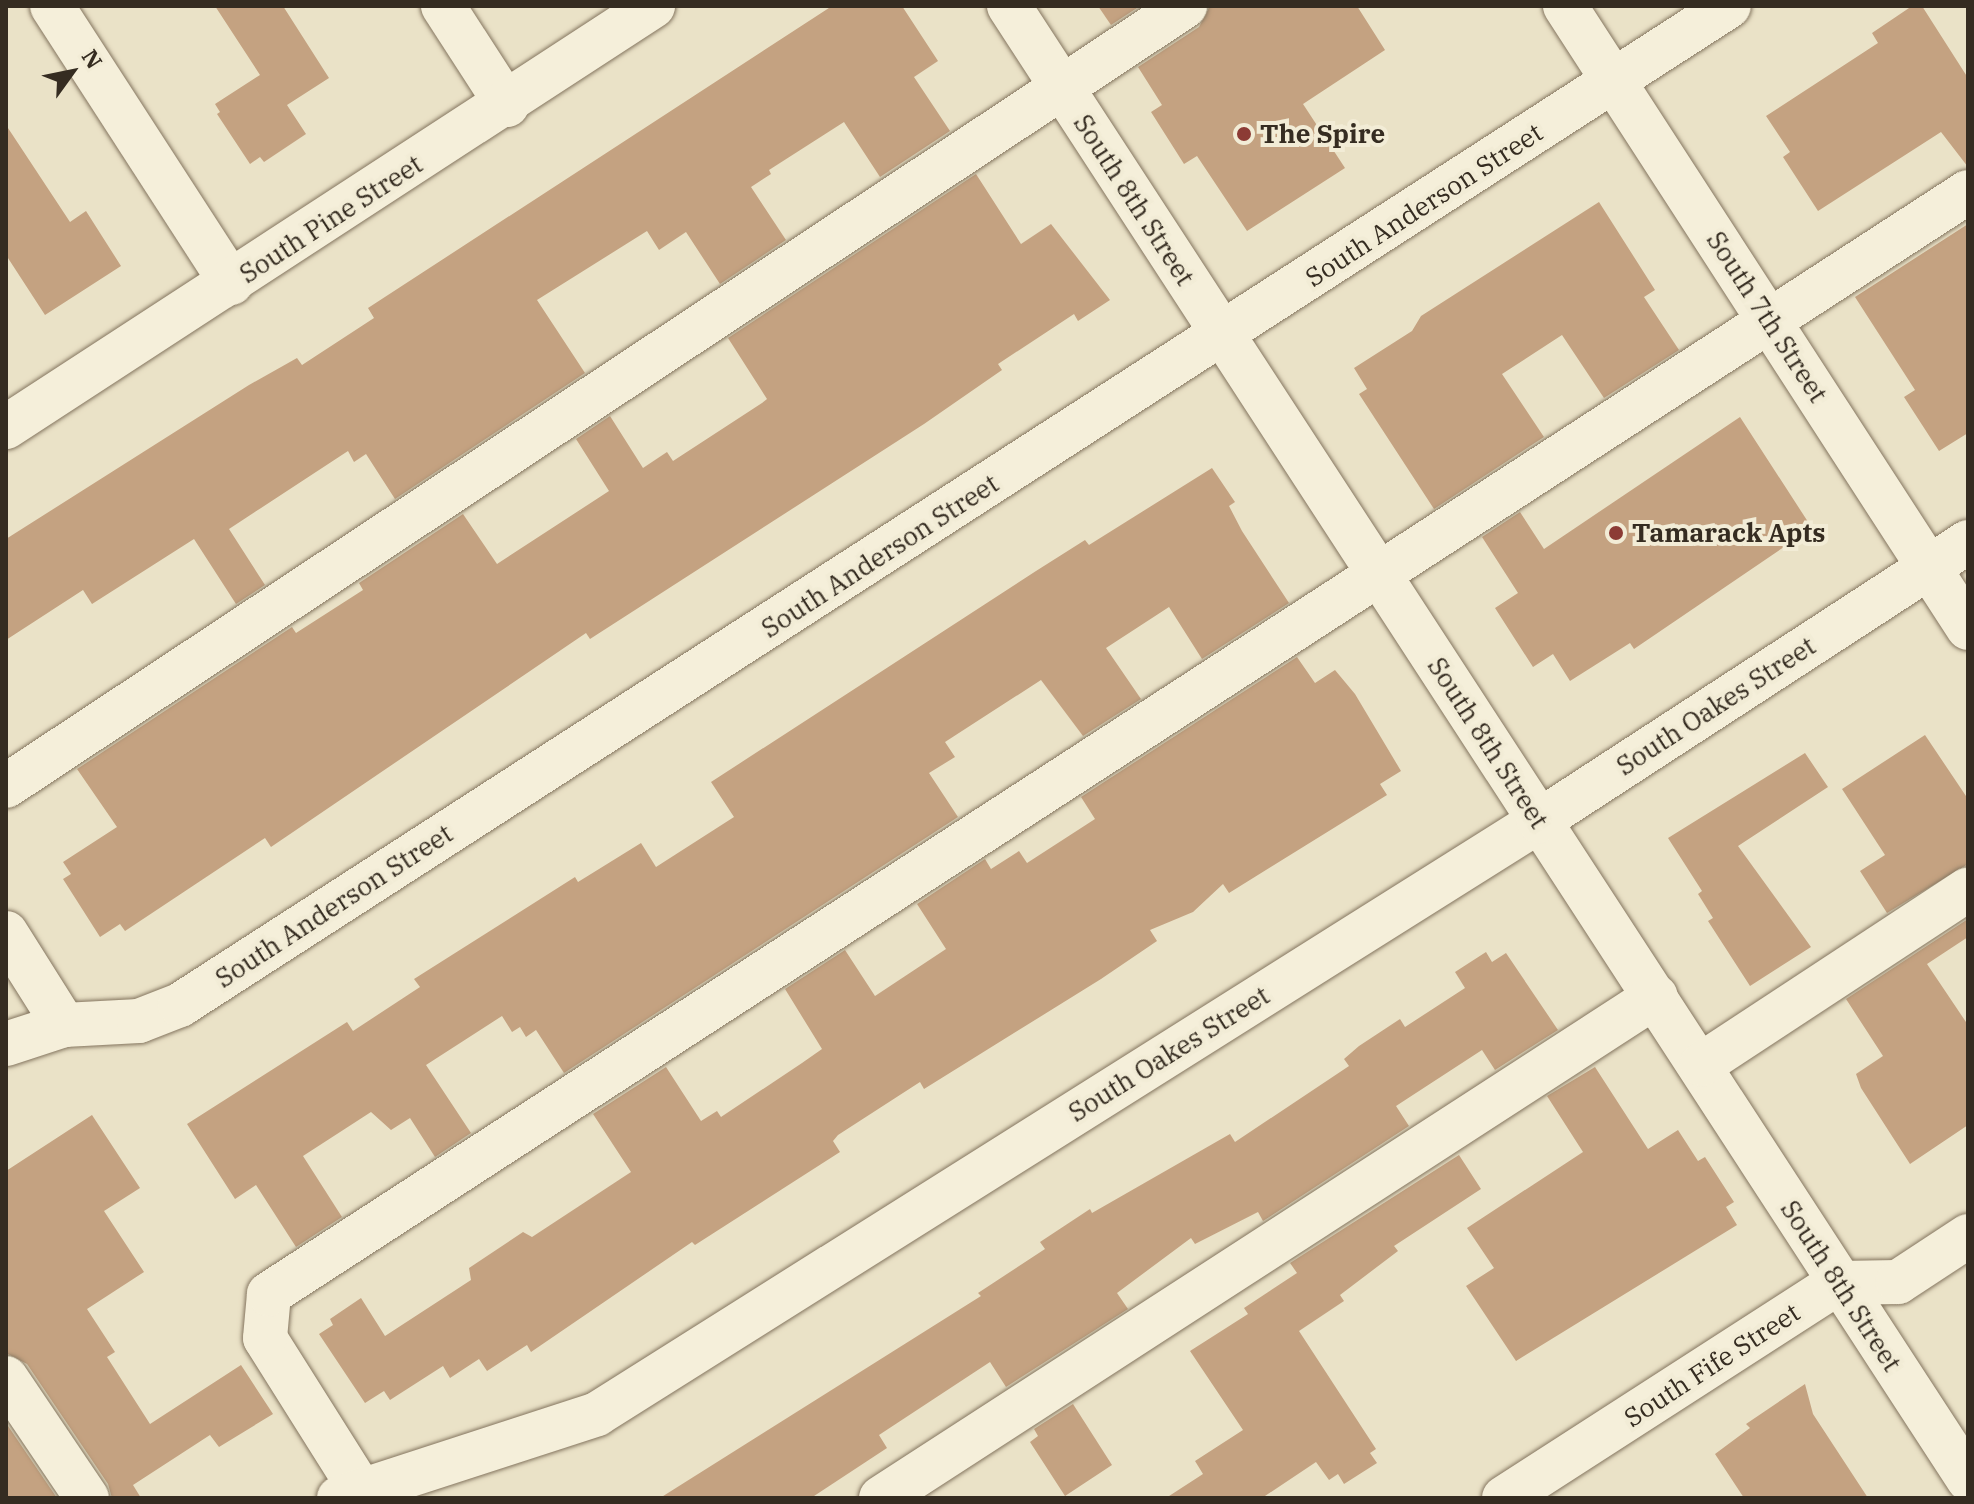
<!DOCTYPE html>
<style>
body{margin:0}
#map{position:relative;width:1974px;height:1504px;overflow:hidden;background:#eae2c7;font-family:"IBM Plex Serif",serif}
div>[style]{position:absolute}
.building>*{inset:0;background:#c4a281}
.roads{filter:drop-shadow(0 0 2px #84755f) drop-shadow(0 0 2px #84755f)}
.minor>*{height:44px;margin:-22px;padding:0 22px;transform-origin:22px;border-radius:22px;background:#f5efda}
.dots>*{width:22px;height:22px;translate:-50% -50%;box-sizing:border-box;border:4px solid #f2ecd6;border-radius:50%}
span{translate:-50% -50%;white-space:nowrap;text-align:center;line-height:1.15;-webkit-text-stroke:8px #f2ecd6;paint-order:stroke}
.poi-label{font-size:26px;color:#352c21;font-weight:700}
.left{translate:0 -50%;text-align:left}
.street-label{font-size:26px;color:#352c21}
.frame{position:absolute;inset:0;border:8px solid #352c21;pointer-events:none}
.north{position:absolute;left:32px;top:32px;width:80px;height:80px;-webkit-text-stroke:6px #f2ecd6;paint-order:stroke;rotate:57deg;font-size:22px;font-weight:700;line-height:32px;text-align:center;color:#352c21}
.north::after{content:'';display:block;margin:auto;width:28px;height:36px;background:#352c21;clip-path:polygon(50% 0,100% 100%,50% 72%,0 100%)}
</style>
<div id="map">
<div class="building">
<div style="clip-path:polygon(215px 6px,283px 6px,329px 78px,287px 105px,306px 134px,264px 162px,260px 157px,250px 164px,217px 114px,220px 112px,215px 104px,260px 75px)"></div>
<div style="clip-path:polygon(832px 6px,902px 6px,938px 61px,914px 77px,950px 131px,880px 177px,844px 122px,769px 170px,771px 174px,751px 187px,786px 240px,720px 284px,686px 232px,659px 250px,647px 231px,537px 300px,585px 373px,395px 499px,366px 454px,354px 462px,348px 451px,229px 529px,265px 585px,236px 604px,194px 539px,92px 604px,83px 590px,6px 640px,6px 539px,249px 385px,297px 358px,302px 365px,374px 318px,368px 308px)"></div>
<div style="clip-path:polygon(1098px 6px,1140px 6px,1111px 25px)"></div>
<div style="clip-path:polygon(1210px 6px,1357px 6px,1385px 50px,1303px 104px,1345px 168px,1247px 231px,1197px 156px,1184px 164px,1151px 112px,1162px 105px,1138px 67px,1199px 27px)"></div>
<div style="clip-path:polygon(1912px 6px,1922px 6px,1968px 78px,1968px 167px,1941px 132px,1818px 211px,1783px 157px,1790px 152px,1766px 116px,1878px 43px,1872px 33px)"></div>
<div style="clip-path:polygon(6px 125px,70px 222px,86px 211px,121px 266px,45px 315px,6px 255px)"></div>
<div style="clip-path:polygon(976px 174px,1021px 244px,1051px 224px,1110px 300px,1078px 321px,1074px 314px,998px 364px,1002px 370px,924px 424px,590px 639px,586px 633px,271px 847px,265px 838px,125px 931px,120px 924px,100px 937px,63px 879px,71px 874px,63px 862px,117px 827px,77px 769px,292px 627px,296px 633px,363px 590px,359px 583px,463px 514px,497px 564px,609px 491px,576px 439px,610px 416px,643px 468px,667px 452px,673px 461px,762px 403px,767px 399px,728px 338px)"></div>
<div style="clip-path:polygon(1599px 202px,1655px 290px,1644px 297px,1679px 350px,1604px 398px,1562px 335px,1502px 374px,1544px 437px,1434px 509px,1359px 394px,1367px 389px,1354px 368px,1412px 331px,1421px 316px)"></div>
<div style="clip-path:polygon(1968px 224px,1968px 433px,1939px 451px,1904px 397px,1915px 390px,1855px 297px)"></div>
<div style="clip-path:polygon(1740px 417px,1812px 528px,1634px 649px,1630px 643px,1570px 681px,1553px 654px,1533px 667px,1495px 608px,1518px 593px,1482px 537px,1520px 512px,1544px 549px)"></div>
<div style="clip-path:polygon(1212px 468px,1235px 502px,1229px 506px,1242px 531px,1289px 603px,1202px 659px,1169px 607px,1106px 648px,1141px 699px,1083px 736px,1041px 680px,945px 742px,955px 757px,929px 773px,958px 817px,564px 1073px,536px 1030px,526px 1037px,520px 1027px,512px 1032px,502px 1016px,426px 1065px,471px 1133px,435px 1157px,410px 1118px,391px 1130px,371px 1112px,303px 1156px,342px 1217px,296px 1247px,256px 1185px,235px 1199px,187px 1124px,347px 1022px,353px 1031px,420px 987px,414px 979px,575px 877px,578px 882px,641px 843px,656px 867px,734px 817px,711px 782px,1036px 571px,1085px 540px,1089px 545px)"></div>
<div style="clip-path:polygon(1297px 657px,1315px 683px,1335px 670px,1355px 694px,1401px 771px,1380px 784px,1387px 795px,1229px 893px,1223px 884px,1193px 912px,1150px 930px,1157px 941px,1101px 979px,924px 1089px,920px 1082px,838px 1135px,833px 1141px,840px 1152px,695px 1245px,692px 1242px,531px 1352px,527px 1345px,487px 1371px,479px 1359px,450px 1378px,443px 1366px,390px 1400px,384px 1391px,365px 1403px,319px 1334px,333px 1325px,330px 1319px,361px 1298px,385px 1336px,471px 1280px,469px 1268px,523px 1232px,532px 1237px,631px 1172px,593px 1114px,666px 1067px,701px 1121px,717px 1111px,721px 1117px,802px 1063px,822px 1049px,785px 989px,845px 950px,875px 996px,946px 949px,917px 904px,985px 859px,991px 869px,1019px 851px,1027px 863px,1095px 819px,1081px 797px)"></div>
<div style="clip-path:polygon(1925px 735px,1968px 799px,1968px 864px,1887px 913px,1860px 871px,1885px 855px,1842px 789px)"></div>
<div style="clip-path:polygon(1805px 753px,1828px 787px,1738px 846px,1811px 947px,1750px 986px,1708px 921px,1713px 918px,1698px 894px,1702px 891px,1668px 838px)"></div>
<div style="clip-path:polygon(1968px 919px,1968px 937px,1927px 964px,1968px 1025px,1968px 1125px,1910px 1164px,1861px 1088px,1856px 1074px,1883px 1056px,1846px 999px)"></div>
<div style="clip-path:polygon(1486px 952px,1492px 962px,1506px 953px,1558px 1030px,1495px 1070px,1482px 1050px,1396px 1106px,1409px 1126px,1263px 1221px,1258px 1212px,1195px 1244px,1191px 1238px,1117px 1293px,1128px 1309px,1006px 1387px,990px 1362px,879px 1435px,887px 1448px,811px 1498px,660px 1498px,981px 1296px,978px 1293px,1045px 1249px,1040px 1242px,1090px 1209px,1092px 1213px,1230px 1134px,1235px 1142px,1349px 1066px,1344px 1059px,1359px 1046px,1400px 1019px,1405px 1027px,1465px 988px,1455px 972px)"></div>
<div style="clip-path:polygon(1595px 1067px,1648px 1149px,1678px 1130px,1698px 1161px,1705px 1157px,1734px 1202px,1726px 1207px,1737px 1225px,1516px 1361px,1466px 1286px,1494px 1268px,1467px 1228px,1583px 1152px,1547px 1096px)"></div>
<div style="clip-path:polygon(92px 1115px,140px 1188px,104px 1211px,144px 1272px,87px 1309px,115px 1352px,107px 1357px,150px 1424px,241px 1365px,273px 1414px,219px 1447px,210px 1435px,133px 1485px,141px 1498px,112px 1498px,108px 1484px,27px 1364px,6px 1353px,6px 1171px)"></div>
<div style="clip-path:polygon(1459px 1155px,1481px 1189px,1394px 1246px,1398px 1251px,1340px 1295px,1344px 1301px,1299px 1331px,1376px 1449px,1370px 1453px,1377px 1463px,1344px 1484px,1338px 1474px,1329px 1480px,1316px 1462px,1262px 1498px,1166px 1498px,1203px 1474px,1195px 1461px,1243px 1430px,1190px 1351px,1248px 1314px,1244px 1308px,1297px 1273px,1290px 1263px)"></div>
<div style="clip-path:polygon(1805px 1384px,1813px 1414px,1868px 1498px,1744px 1498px,1715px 1454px,1750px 1428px,1746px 1424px)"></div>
<div style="clip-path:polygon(1073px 1404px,1112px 1465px,1065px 1496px,1030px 1442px,1038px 1436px,1034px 1429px)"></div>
<div style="clip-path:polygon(6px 1423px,57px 1498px,6px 1498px)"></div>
</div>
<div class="roads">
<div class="minor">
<div style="left:52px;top:6px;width:330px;rotate:57.1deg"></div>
<div style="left:443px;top:6px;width:118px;rotate:57.1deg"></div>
<div style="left:1009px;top:6px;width:1758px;rotate:56.93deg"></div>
<div style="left:1565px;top:6px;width:741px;rotate:57.06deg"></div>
<div style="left:6px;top:427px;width:772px;rotate:-33.05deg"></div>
<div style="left:6px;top:786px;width:1414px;rotate:-33.49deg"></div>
<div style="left:6px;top:933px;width:109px;rotate:57.8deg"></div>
<div style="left:6px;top:1044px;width:61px;rotate:-18.1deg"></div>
<div style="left:64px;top:1025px;width:75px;rotate:-3.1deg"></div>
<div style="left:139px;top:1021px;width:44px;rotate:-21.3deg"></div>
<div style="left:180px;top:1005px;width:1843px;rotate:-32.82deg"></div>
<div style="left:1702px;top:1064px;width:318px;rotate:-33.3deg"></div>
<div style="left:6px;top:1378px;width:145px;rotate:56deg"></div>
<div style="left:360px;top:1489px;width:178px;rotate:-122.2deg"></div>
<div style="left:265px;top:1338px;width:44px;rotate:-84.8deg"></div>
<div style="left:269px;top:1294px;width:2025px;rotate:-32.97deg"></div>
<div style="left:339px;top:1498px;width:271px;rotate:-18deg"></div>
<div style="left:597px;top:1414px;width:1113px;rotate:-32.19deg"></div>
<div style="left:1539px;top:821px;width:512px;rotate:-33.04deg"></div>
<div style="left:881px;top:1498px;width:923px;rotate:-32.93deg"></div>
<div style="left:1504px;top:1498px;width:397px;rotate:-32.8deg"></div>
<div style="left:1838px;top:1283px;width:60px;rotate:-1deg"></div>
<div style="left:1898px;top:1282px;width:84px;rotate:-33.3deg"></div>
</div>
</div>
<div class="dots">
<div style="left:1244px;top:134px;background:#8c3b35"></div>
<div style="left:1616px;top:533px;background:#8c3b35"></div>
</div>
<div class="poi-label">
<span class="left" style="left:1260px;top:134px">The Spire</span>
<span class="left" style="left:1632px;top:533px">Tamarack Apts</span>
</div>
<div class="street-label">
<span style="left:1134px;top:200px;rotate:57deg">South 8th Street</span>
<span style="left:1424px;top:205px;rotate:-33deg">South Anderson Street</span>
<span style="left:331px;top:219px;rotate:-33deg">South Pine Street</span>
<span style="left:1767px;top:317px;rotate:57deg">South 7th Street</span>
<span style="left:880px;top:556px;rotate:-33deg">South Anderson Street</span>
<span style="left:1716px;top:706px;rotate:-33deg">South Oakes Street</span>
<span style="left:1488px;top:743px;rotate:57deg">South 8th Street</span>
<span style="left:334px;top:906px;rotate:-33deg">South Anderson Street</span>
<span style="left:1169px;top:1054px;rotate:-32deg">South Oakes Street</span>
<span style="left:1841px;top:1286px;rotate:57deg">South 8th Street</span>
<span style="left:1712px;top:1365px;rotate:-33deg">South Fife Street</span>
</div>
<div class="frame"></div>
<div class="north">N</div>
</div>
